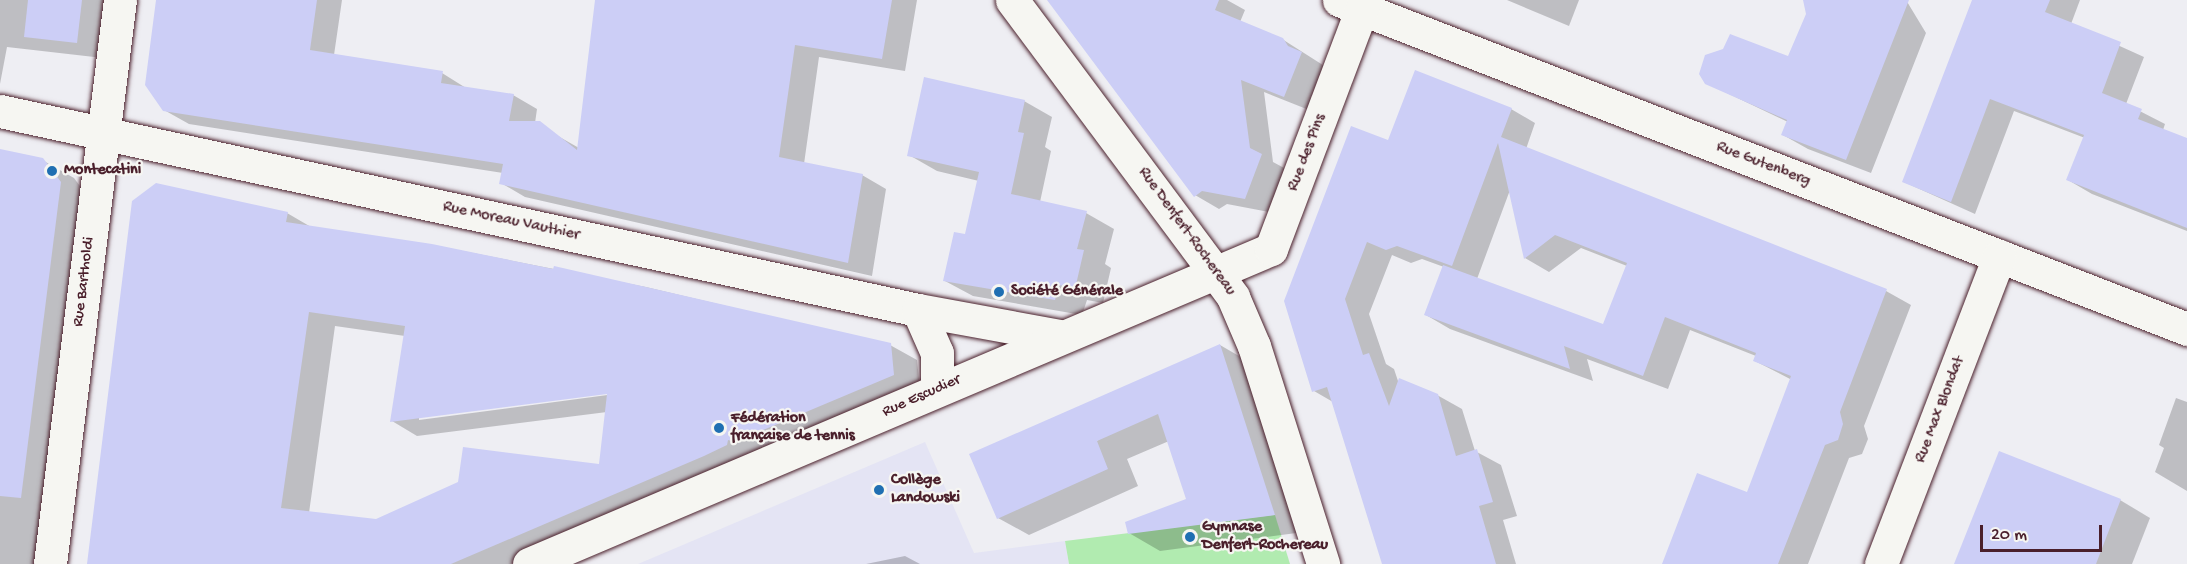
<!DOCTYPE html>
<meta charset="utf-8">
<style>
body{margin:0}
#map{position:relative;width:2187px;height:564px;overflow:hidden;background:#eeeef3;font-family:"Gochi Hand",sans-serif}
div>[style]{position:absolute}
.built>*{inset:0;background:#e4e4f4}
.green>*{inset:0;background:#b1ebb0}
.shadow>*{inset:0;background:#0003}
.building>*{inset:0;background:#cccef6}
.roads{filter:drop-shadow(0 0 2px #4a1f2b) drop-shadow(0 0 2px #4a1f2b)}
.street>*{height:33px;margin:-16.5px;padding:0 16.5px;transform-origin:16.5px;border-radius:16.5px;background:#f6f6f2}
.dots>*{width:16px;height:16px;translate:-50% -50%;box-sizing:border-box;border:3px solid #f6f6f2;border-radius:50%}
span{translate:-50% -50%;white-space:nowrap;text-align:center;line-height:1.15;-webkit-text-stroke:4.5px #f6f6f2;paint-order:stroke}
.street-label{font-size:16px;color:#4a1f2b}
.poi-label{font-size:16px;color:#4a1f2b;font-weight:700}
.left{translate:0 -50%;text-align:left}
.scale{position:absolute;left:1980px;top:525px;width:122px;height:27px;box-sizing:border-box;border:3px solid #4a1f2b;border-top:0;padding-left:8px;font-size:18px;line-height:21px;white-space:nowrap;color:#4a1f2b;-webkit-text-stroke:4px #f6f6f2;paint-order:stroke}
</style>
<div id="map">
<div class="built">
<div style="clip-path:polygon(925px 442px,974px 553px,1065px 541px,1069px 564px,638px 564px)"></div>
</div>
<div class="green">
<div style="clip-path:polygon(1275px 515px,1290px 564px,1069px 564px,1065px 541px)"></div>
</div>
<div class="shadow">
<div style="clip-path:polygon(0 0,111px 0,103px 58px,7px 47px,0 84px)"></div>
<div style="clip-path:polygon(157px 0,342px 0,334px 55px,442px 73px,466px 88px,513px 95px,537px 109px,535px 123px,579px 148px,598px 0,917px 0,905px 71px,819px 57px,804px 164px,862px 175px,886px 189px,872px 276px,525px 197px,501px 183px,503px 173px,189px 124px,164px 110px)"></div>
<div style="clip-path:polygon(1050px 0,1227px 0,1245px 10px,1240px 22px,1282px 39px,1326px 67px,1309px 110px,1264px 92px,1273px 162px,1286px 169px,1269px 212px,1227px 204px,1219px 209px,1195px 195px)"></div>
<div style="clip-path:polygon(1507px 0,1579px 0,1569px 26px)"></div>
<div style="clip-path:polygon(1804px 0,1906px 0,1926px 33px,1871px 173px,1808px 149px,1783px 135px,1788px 122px,1706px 83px,1789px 58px,1807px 14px)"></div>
<div style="clip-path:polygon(1988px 0,2080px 0,2071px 24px,2144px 57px,2126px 104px,2165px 124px,2163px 130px,2187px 139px,2187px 231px,2092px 194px,2068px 180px,2085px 138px,2014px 111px,1975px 214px,1904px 182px)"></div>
<div style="clip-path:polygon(1024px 101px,1052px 117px,1045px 147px,1051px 151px,1040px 202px,1086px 213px,1114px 229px,1105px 264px,1111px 268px,1103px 303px,1087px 300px,1082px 315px,973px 296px,945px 281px,967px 236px,979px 181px,937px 171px,909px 155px)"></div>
<div style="clip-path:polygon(evenodd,1511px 109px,1535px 123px,1526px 149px,1886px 291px,1911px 305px,1864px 426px,1868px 439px,1862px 454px,1849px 458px,1808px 564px,1669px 564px,1748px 494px,1792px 380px,1755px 361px,1756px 356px,1690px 330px,1668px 389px,1587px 359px,1593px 381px,1450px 329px,1426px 315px,1444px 267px,1422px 259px,1411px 263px,1392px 255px,1369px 314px,1386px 364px,1394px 369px,1399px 384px,1437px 395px,1462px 409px,1475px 451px,1501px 465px,1517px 516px,1503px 520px,1516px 564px,1398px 564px,1333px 402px,1314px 391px,1389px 142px,1511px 109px,1510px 190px,1525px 258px,1549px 272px,1581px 248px,1627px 266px,1604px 326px,1477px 279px,1510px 190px)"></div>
<div style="clip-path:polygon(0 150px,42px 160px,74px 178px,91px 201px,46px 564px,0 564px)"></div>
<div style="clip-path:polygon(evenodd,287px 213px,311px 227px,432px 245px,646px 287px,890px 345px,917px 360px,920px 389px,511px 564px,89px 564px,287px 213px,335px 326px,405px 336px,392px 421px,417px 436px,607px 412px,600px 466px,376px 521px,309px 513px,335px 326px,287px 213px,615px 391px,615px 394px,419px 420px,419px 417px,615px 391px)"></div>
<div style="clip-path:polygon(1220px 345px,1251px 363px,1304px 532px,1160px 551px,1129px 533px,1188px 500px,1169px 441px,1127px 459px,1138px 486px,1029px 535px,998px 518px)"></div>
<div style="clip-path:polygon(2176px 398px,2187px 402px,2187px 491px,2155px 472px,2164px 448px,2159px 445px)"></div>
<div style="clip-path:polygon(2120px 500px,2150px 518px,2132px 564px,1956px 564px)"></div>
<div style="clip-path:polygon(905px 556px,920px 564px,866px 564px)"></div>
</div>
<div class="building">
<div style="clip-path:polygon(28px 0,82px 0,77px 43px,24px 37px)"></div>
<div style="clip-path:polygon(156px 0,317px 0,310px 50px,443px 71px,441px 83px,514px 94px,509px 121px,540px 121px,577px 150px,595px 0,892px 0,882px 59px,795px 45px,779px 157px,863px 174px,848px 263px,499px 184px,503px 164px,163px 111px,145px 85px)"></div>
<div style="clip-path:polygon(1047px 0,1219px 0,1215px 10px,1283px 38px,1288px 46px,1302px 52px,1284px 97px,1241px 80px,1250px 148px,1262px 154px,1245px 199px,1202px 191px,1194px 197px)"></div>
<div style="clip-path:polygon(1803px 0,1909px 0,1846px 160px,1781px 135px,1787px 120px,1705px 84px,1699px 74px,1705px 55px,1723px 49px,1730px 34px,1788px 56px,1806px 14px)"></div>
<div style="clip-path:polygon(1972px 0,2050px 0,2045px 12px,2121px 42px,2102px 93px,2142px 109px,2138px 119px,2187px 138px,2187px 228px,2066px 180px,2084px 135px,1990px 99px,1951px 202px,1902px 182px)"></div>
<div style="clip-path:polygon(1415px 70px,1512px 108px,1501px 137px,1887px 289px,1840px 412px,1843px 424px,1838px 440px,1825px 445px,1778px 564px,1662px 564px,1697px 473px,1747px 492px,1791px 376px,1753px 361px,1756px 353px,1665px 317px,1643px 376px,1564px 346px,1570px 369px,1424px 315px,1443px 265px,1603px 324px,1627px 263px,1555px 235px,1524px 259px,1498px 143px,1452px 266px,1397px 246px,1386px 250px,1367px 242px,1345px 299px,1363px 355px,1369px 353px,1389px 406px,1399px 378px,1438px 394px,1456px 456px,1477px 449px,1493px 502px,1479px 506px,1496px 564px,1382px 564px,1327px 387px,1312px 392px,1284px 301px,1351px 126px,1388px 140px)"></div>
<div style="clip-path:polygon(924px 77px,1025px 100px,1018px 132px,1024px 133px,1011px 194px,1087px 211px,1077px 249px,1084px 250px,1075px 289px,1059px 285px,1055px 300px,943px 281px,954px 232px,965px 234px,979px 172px,907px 156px)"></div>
<div style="clip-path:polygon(0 149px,43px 158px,61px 182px,21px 498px,0 496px)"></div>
<div style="clip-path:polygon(evenodd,156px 183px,288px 212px,286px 222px,432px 244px,553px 269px,554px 266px,891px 343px,894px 375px,735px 442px,728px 440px,727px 445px,704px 456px,451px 564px,87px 564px,132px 201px,156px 183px,309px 312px,405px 326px,390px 422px,607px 394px,599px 464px,463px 447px,458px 482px,376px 519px,281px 508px,309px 312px)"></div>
<div style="clip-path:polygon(1220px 344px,1275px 515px,1128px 534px,1125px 522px,1186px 499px,1158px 414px,1097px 441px,1108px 469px,997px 519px,969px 454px)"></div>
<div style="clip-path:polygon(1999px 451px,2121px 499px,2096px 564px,1954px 564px)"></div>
</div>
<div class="roads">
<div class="street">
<div style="left:1012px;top:0;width:370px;rotate:53.3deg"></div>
<div style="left:1233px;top:297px;width:53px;rotate:66.8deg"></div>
<div style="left:1254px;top:346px;width:229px;rotate:72.4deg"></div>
<div style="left:1339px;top:0;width:910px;rotate:21.2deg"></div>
<div style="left:0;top:111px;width:939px;rotate:12.23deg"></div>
<div style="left:918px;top:310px;width:144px;rotate:10.4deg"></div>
<div style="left:918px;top:310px;width:47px;rotate:66.2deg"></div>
<div style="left:937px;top:353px;width:37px;rotate:90deg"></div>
<div style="left:50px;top:564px;width:568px;rotate:-82.93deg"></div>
<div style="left:529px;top:564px;width:806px;rotate:-23deg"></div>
<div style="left:1271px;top:249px;width:266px;rotate:-69.3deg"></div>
<div style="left:1881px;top:564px;width:330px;rotate:-69deg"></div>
</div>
</div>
<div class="dots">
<div style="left:52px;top:171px;background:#1f6fb2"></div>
<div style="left:999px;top:292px;background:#1f6fb2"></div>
<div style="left:719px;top:428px;background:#1f6fb2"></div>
<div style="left:879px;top:490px;background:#1f6fb2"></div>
<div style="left:1190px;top:537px;background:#1f6fb2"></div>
</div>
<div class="street-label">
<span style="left:1308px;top:153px;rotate:-69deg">Rue des Pins</span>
<span style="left:1763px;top:165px;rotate:21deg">Rue Gutenberg</span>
<span style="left:511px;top:222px;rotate:12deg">Rue Moreau Vauthier</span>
<span style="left:1186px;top:232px;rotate:54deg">Rue Denfert-Rochereau</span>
<span style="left:85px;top:282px;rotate:-83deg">Rue Bartholdi</span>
<span style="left:922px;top:397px;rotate:-24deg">Rue Escudier</span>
<span style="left:1941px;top:410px;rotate:-69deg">Rue Max Blondat</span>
</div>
<div class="poi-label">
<span class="left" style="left:64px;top:171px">Montecatini</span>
<span class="left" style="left:1011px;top:292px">Société Générale</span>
<span class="left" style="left:731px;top:428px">Fédération<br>française de tennis</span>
<span class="left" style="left:891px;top:490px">Collège<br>Landowski</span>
<span class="left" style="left:1202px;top:537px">Gymnase<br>Denfert-Rochereau</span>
</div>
<div class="scale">20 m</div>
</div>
